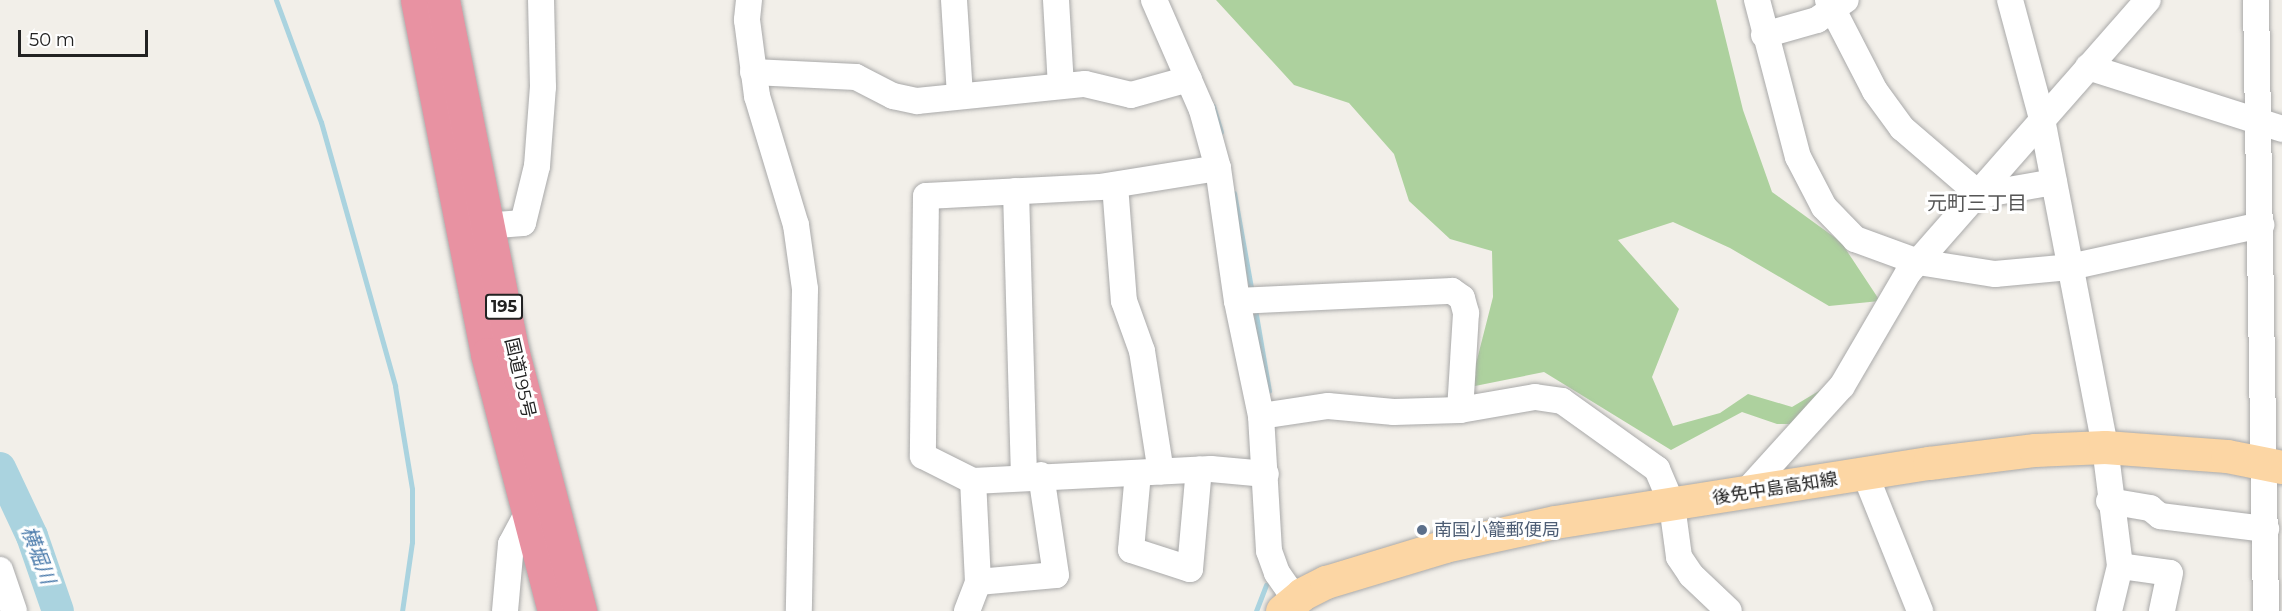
<!DOCTYPE html>
<meta charset="utf-8">
<style>
body{margin:0}
#map{position:relative;width:2282px;height:611px;overflow:hidden;background:#f2efe9;font-family:Montserrat,"Noto Sans JP",sans-serif}
div>[style]{position:absolute}
.forest>*{inset:0;background:#add19e}
.stream>*{height:5px;margin:-2.5px;padding:0 2.5px;transform-origin:2.5px;border-radius:2.5px;background:#aad3df}
.river>*{height:32px;margin:-16px;padding:0 16px;transform-origin:16px;border-radius:16px;background:#aad3df}
.roads{filter:drop-shadow(0 0 2px #a9a9a9) drop-shadow(0 0 2px #a9a9a9)}
.minor>*{height:26px;margin:-13px;padding:0 13px;transform-origin:13px;border-radius:13px;background:#fff}
.major>*{height:33px;margin:-16.5px;padding:0 16.5px;transform-origin:16.5px;border-radius:16.5px;background:#fcd6a4}
.highway>*{height:33px;margin:-16.5px;padding:0 16.5px;transform-origin:16.5px;border-radius:16.5px;background:#e892a2}
.dots>*{width:16px;height:16px;translate:-50% -50%;box-sizing:border-box;border:3px solid #fff;border-radius:50%}
span{translate:-50% -50%;white-space:nowrap;text-align:center;line-height:1.15;-webkit-text-stroke:6px #fff;paint-order:stroke}
.shield-label span{padding:2px 4px;background:#fff;border:2px solid;border-radius:4px;-webkit-text-stroke-width:0}
.shield-label{font-size:16px;color:#222;font-weight:700}
.street-label{font-size:18px;color:#222}
.service-label{font-size:18px;color:#4e5e75}
.left{translate:0 -50%;text-align:left}
.neighbourhood-label{font-size:20px;color:#555}
.water-label{font-size:20px;color:#4a7aab;font-style:italic}
.scale{position:absolute;left:18px;top:30px;width:130px;height:27px;box-sizing:border-box;border:3px solid #222;border-top:0;padding-left:8px;font-size:18px;line-height:21px;white-space:nowrap;color:#222;-webkit-text-stroke:4px #fff;paint-order:stroke}
</style>
<div id="map">
<div class="forest">
<div style="clip-path:polygon(1216px 0,1716px 0,1743px 110px,1772px 192px,1841px 242px,1880px 301px,1829px 306px,1730px 248px,1673px 222px,1618px 240px,1679px 309px,1652px 377px,1673px 426px,1720px 413px,1748px 394px,1792px 407px,1839px 379px,1795px 424px,1777px 424px,1742px 412px,1671px 450px,1544px 372px,1470px 387px,1493px 297px,1492px 251px,1450px 239px,1409px 201px,1394px 154px,1349px 103px,1294px 85px)"></div>
</div>
<div class="stream">
<div style="left:276px;top:0;width:130px;rotate:69.8deg"></div>
<div style="left:321px;top:122px;width:274px;rotate:74.3deg"></div>
<div style="left:395px;top:386px;width:104px;rotate:80.6deg"></div>
<div style="left:412px;top:489px;width:53px;rotate:90deg"></div>
<div style="left:412px;top:542px;width:70px;rotate:98.2deg"></div>
<div style="left:1213px;top:106px;width:27px;rotate:73deg"></div>
<div style="left:1234px;top:193px;width:102px;rotate:79.8deg"></div>
<div style="left:1255px;top:309px;width:83px;rotate:80.3deg"></div>
<div style="left:1256px;top:611px;width:28px;rotate:-69deg"></div>
</div>
<div class="river">
<div style="left:0;top:468px;width:75px;rotate:64.8deg"></div>
<div style="left:32px;top:536px;width:79px;rotate:70.9deg"></div>
</div>
<div class="roads">
<div class="minor">
<div style="left:749px;top:0;width:20px;rotate:96deg"></div>
<div style="left:747px;top:20px;width:77px;rotate:82.5deg"></div>
<div style="left:757px;top:96px;width:135px;rotate:73.2deg"></div>
<div style="left:796px;top:225px;width:65px;rotate:82deg"></div>
<div style="left:805px;top:289px;width:322px;rotate:91.1deg"></div>
<div style="left:954px;top:0;width:95px;rotate:86.4deg"></div>
<div style="left:1056px;top:0;width:86px;rotate:86.7deg"></div>
<div style="left:1154px;top:0;width:120px;rotate:66.4deg"></div>
<div style="left:1202px;top:110px;width:60px;rotate:74.6deg"></div>
<div style="left:1218px;top:168px;width:134px;rotate:81.9deg"></div>
<div style="left:1237px;top:301px;width:117px;rotate:78.2deg"></div>
<div style="left:1261px;top:416px;width:135px;rotate:86.6deg"></div>
<div style="left:1269px;top:551px;width:23px;rotate:70deg"></div>
<div style="left:1277px;top:573px;width:32px;rotate:55deg"></div>
<div style="left:1757px;top:0;width:162px;rotate:75.4deg"></div>
<div style="left:1798px;top:157px;width:56px;rotate:62.5deg"></div>
<div style="left:1824px;top:207px;width:45px;rotate:45.9deg"></div>
<div style="left:1855px;top:239px;width:67px;rotate:20.1deg"></div>
<div style="left:1918px;top:262px;width:78px;rotate:8.9deg"></div>
<div style="left:1995px;top:274px;width:75px;rotate:-5.3deg"></div>
<div style="left:2070px;top:267px;width:196px;rotate:-12.4deg"></div>
<div style="left:1828px;top:0;width:102px;rotate:62.7deg"></div>
<div style="left:1875px;top:91px;width:46px;rotate:53.9deg"></div>
<div style="left:1902px;top:128px;width:103px;rotate:40.7deg"></div>
<div style="left:1980px;top:195px;width:75px;rotate:-10deg"></div>
<div style="left:2010px;top:0;width:123px;rotate:74.9deg"></div>
<div style="left:2042px;top:119px;width:334px;rotate:79.1deg"></div>
<div style="left:2105px;top:447px;width:120px;rotate:82.8deg"></div>
<div style="left:2120px;top:566px;width:46px;rotate:103.7deg"></div>
<div style="left:2256px;top:0;width:611px;rotate:89.06deg"></div>
<div style="left:1764px;top:35px;width:55px;rotate:-15.8deg"></div>
<div style="left:1817px;top:20px;width:35px;rotate:-35deg"></div>
<div style="left:2088px;top:67px;width:204px;rotate:17.7deg"></div>
<div style="left:753px;top:72px;width:103px;rotate:2.8deg"></div>
<div style="left:856px;top:77px;width:42px;rotate:27.2deg"></div>
<div style="left:893px;top:96px;width:25px;rotate:12deg"></div>
<div style="left:917px;top:101px;width:169px;rotate:-5.8deg"></div>
<div style="left:1085px;top:84px;width:47px;rotate:13.4deg"></div>
<div style="left:1131px;top:95px;width:60px;rotate:-15.4deg"></div>
<div style="left:1218px;top:168px;width:120px;rotate:170.9deg"></div>
<div style="left:1100px;top:187px;width:174px;rotate:177deg"></div>
<div style="left:926px;top:196px;width:260px;rotate:90.7deg"></div>
<div style="left:923px;top:456px;width:56px;rotate:26.6deg"></div>
<div style="left:973px;top:481px;width:238px;rotate:-2.9deg"></div>
<div style="left:1211px;top:469px;width:55px;rotate:5.2deg"></div>
<div style="left:1115px;top:185px;width:116px;rotate:85.6deg"></div>
<div style="left:1124px;top:301px;width:53px;rotate:70.2deg"></div>
<div style="left:1142px;top:351px;width:122px;rotate:81.1deg"></div>
<div style="left:1016px;top:191px;width:286px;rotate:88.4deg"></div>
<div style="left:471px;top:227px;width:52px;rotate:-4.4deg"></div>
<div style="left:523px;top:223px;width:59px;rotate:-76.2deg"></div>
<div style="left:537px;top:166px;width:79px;rotate:-85.7deg"></div>
<div style="left:543px;top:87px;width:87px;rotate:-91.3deg"></div>
<div style="left:1237px;top:301px;width:215px;rotate:-2.7deg"></div>
<div style="left:1452px;top:291px;width:12px;rotate:35deg"></div>
<div style="left:1462px;top:298px;width:16px;rotate:75deg"></div>
<div style="left:1466px;top:313px;width:97px;rotate:93.5deg"></div>
<div style="left:1261px;top:416px;width:68px;rotate:-8.5deg"></div>
<div style="left:1328px;top:406px;width:66px;rotate:5.2deg"></div>
<div style="left:1394px;top:412px;width:66px;rotate:-1.7deg"></div>
<div style="left:1460px;top:410px;width:76px;rotate:-9.8deg"></div>
<div style="left:1535px;top:397px;width:27px;rotate:8deg"></div>
<div style="left:1562px;top:401px;width:117px;rotate:35.6deg"></div>
<div style="left:1657px;top:469px;width:39px;rotate:67deg"></div>
<div style="left:1672px;top:505px;width:52px;rotate:82.3deg"></div>
<div style="left:1679px;top:557px;width:22px;rotate:56deg"></div>
<div style="left:1691px;top:575px;width:52px;rotate:43.5deg"></div>
<div style="left:1138px;top:473px;width:77px;rotate:95.2deg"></div>
<div style="left:1131px;top:550px;width:62px;rotate:17.9deg"></div>
<div style="left:1190px;top:569px;width:100px;rotate:-84.9deg"></div>
<div style="left:1865px;top:474px;width:148px;rotate:68.1deg"></div>
<div style="left:1743px;top:495px;width:147px;rotate:-47.8deg"></div>
<div style="left:1842px;top:386px;width:131px;rotate:-59.7deg"></div>
<div style="left:1908px;top:273px;width:363px;rotate:-48.7deg"></div>
<div style="left:2109px;top:501px;width:42px;rotate:9.7deg"></div>
<div style="left:2150px;top:508px;width:13px;rotate:39deg"></div>
<div style="left:2160px;top:516px;width:107px;rotate:7deg"></div>
<div style="left:2120px;top:566px;width:50px;rotate:8deg"></div>
<div style="left:2170px;top:573px;width:39px;rotate:102deg"></div>
<div style="left:0;top:570px;width:43px;rotate:71.1deg"></div>
<div style="left:978px;top:582px;width:78px;rotate:-5.1deg"></div>
<div style="left:1056px;top:575px;width:101px;rotate:-98.5deg"></div>
<div style="left:505px;top:611px;width:67px;rotate:-84.9deg"></div>
<div style="left:511px;top:544px;width:32px;rotate:-62deg"></div>
<div style="left:967px;top:611px;width:31px;rotate:-69deg"></div>
<div style="left:978px;top:582px;width:101px;rotate:-92.8deg"></div>
</div>
<div class="major">
<div style="left:1282px;top:611px;width:26px;rotate:-40deg"></div>
<div style="left:1302px;top:594px;width:27px;rotate:-27deg"></div>
<div style="left:1326px;top:582px;width:124px;rotate:-16.8deg"></div>
<div style="left:1445px;top:546px;width:113px;rotate:-12.3deg"></div>
<div style="left:1555px;top:522px;width:379px;rotate:-9deg"></div>
<div style="left:1929px;top:463px;width:107px;rotate:-7deg"></div>
<div style="left:2035px;top:450px;width:70px;rotate:-2.5deg"></div>
<div style="left:2105px;top:447px;width:122px;rotate:4.2deg"></div>
<div style="left:2227px;top:456px;width:56px;rotate:11.3deg"></div>
</div>
<div class="highway">
<div style="left:417px;top:0;width:361px;rotate:78.8deg"></div>
<div style="left:487px;top:354px;width:266px;rotate:75.4deg"></div>
<div style="left:443px;top:0;width:360px;rotate:78.8deg"></div>
<div style="left:513px;top:353px;width:267px;rotate:75.4deg"></div>
</div>
</div>
<div class="dots">
<div style="left:1422px;top:530px;background:#5c6f8a"></div>
</div>
<div class="shield-label">
<span style="left:504px;top:307px">195</span>
</div>
<div class="street-label">
<span style="left:520px;top:378px;rotate:77deg">国道195号</span>
<span style="left:1775px;top:489px;rotate:-9deg">後免中島高知線</span>
</div>
<div class="service-label">
<span class="left" style="left:1434px;top:530px">南国小籠郵便局</span>
</div>
<div class="neighbourhood-label">
<span style="left:1977px;top:203px">元町三丁目</span>
</div>
<div class="water-label">
<span style="left:38px;top:555px;rotate:69deg">横堀川</span>
</div>
<div class="scale">50 m</div>
</div>
